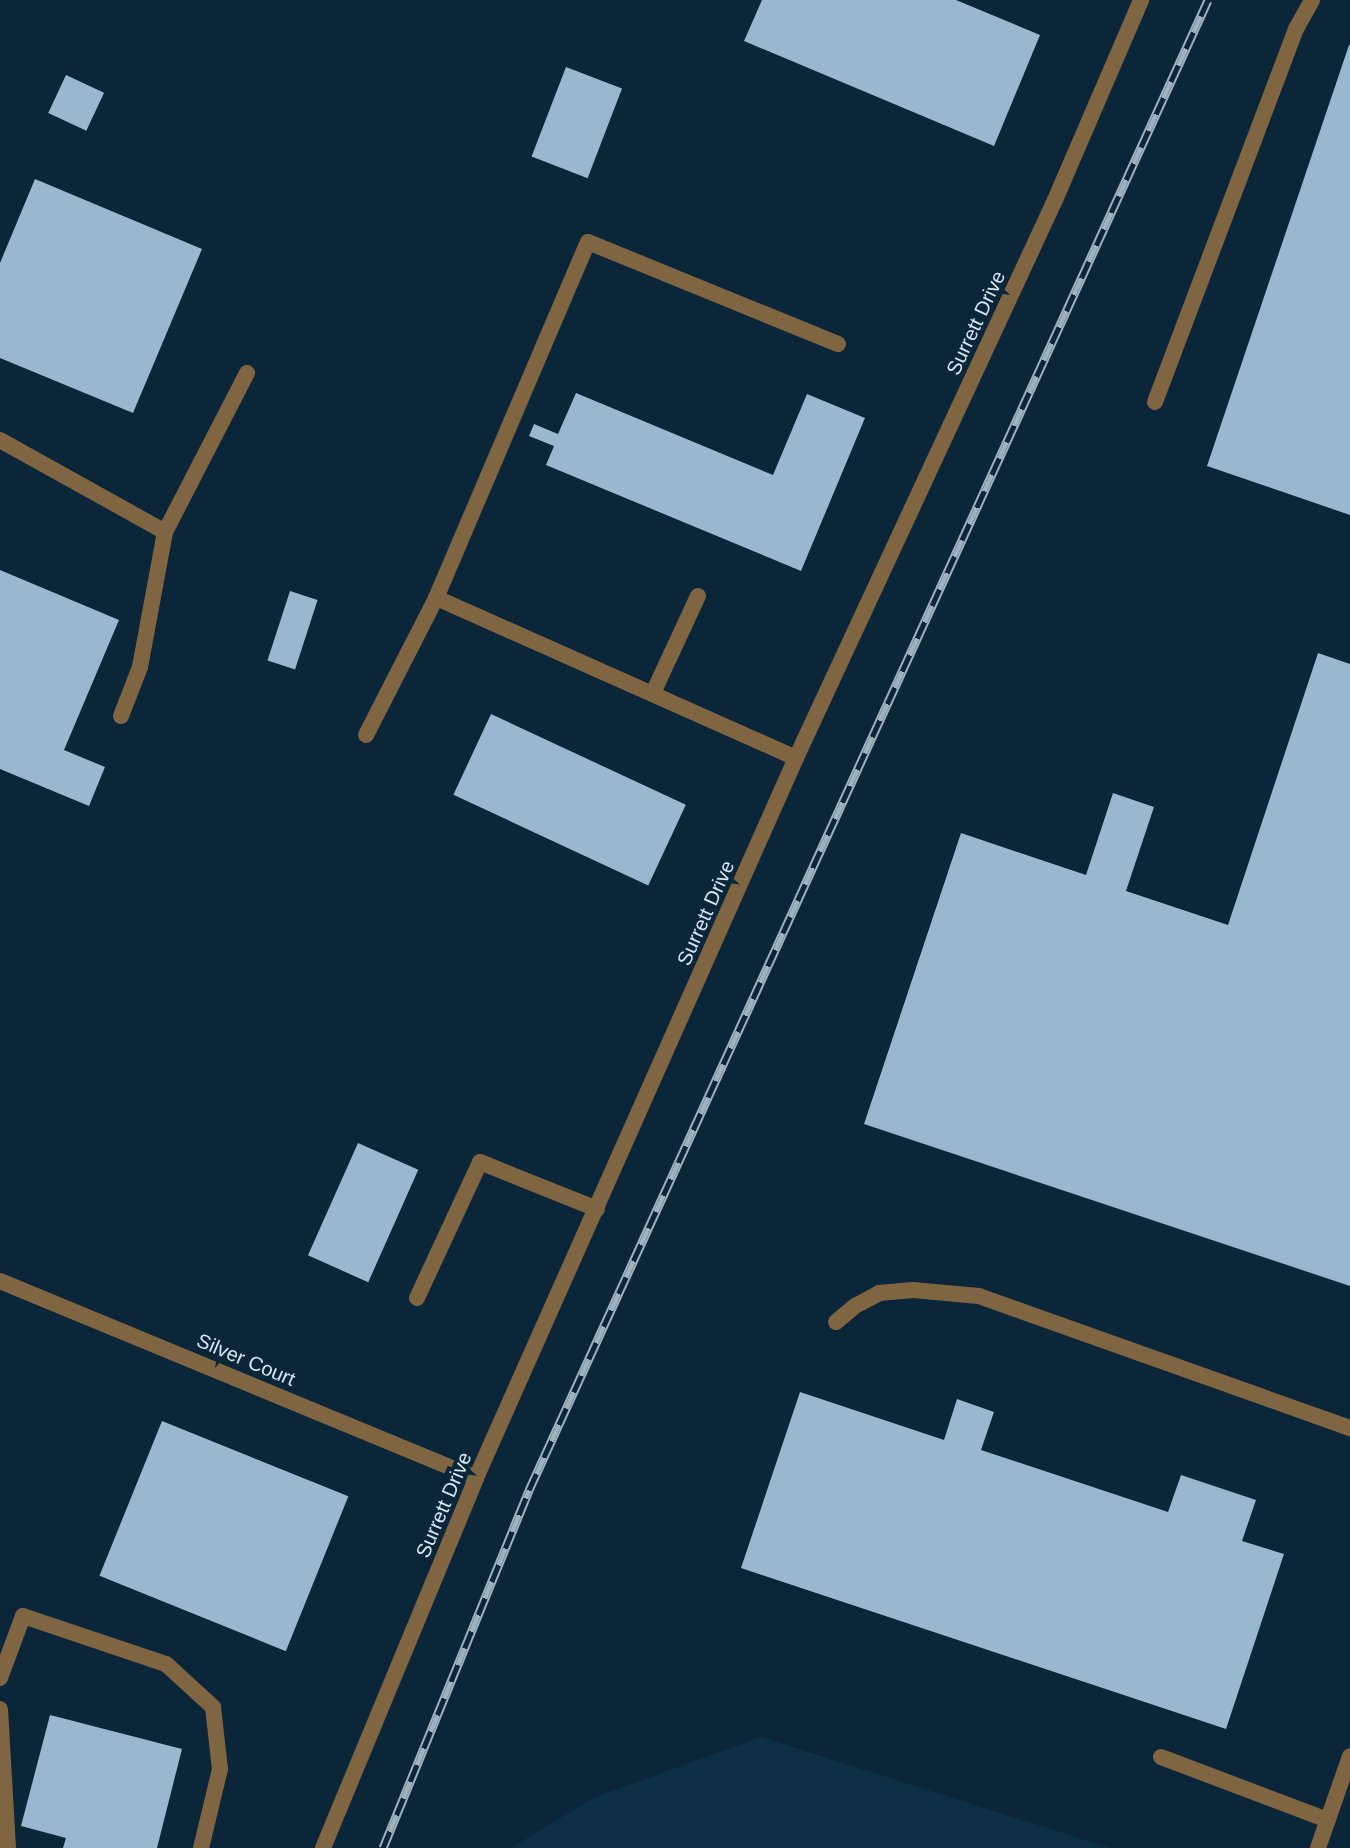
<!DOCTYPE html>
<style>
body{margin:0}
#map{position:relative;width:1350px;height:1848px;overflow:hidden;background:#0b2638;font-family:Arial,sans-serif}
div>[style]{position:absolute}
.built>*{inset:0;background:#0d3046}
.building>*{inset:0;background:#99b7ce;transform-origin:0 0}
.service>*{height:16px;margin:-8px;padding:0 8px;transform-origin:8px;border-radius:8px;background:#806543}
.minor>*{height:16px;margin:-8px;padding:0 8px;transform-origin:8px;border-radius:8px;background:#806543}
.tertiary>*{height:16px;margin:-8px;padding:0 8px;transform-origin:8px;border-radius:8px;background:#806543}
.rail>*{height:9px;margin-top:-4.5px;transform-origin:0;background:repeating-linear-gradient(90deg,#0b2638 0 18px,#9eb1bf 0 36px);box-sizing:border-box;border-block:2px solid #9eb1bf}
span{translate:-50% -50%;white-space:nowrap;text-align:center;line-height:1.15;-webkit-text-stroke:8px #0b2638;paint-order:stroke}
.street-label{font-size:20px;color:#d6e6f2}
</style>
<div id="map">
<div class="built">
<div style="clip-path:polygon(761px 1737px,1110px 1848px,511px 1848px,593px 1798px)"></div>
</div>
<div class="building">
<div style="clip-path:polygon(762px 0,956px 0,1040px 35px,994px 146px,744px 41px)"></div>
<div style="clip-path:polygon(1349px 45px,1350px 45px,1350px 515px,1207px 466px)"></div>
<div style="left:566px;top:67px;width:60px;height:96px;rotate:21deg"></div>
<div style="left:66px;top:75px;width:42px;height:42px;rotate:25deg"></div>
<div style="clip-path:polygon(35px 179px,202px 249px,133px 413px,0 358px,0 263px)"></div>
<div style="clip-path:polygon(576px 393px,773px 475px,807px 394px,865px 418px,801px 571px,546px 465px,554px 446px,529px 436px,534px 424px,558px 434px)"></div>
<div style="clip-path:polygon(0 570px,119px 620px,64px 750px,105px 767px,89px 806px,0 769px)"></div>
<div style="left:290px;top:591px;width:29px;height:73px;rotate:18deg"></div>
<div style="clip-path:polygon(1318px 653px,1350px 664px,1350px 1286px,864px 1124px,961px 833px,1086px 875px,1113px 793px,1154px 807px,1126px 891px,1228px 925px)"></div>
<div style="left:491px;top:714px;width:215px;height:89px;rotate:25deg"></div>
<div style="left:358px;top:1143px;width:66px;height:123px;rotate:24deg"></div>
<div style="clip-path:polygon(800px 1392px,944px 1440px,957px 1399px,994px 1412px,981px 1450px,1168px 1512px,1181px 1475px,1256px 1500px,1242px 1541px,1284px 1554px,1226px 1729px,741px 1568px)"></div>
<div style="left:162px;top:1421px;width:201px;height:167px;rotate:22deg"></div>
<div style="clip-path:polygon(50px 1715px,182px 1749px,157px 1848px,63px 1848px,66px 1838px,21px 1826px)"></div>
</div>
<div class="service">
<div style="left:1155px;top:402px;width:399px;rotate:-69.3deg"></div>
<div style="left:1296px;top:29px;width:33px;rotate:-61deg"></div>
<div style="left:0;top:440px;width:189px;rotate:29.1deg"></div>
<div style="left:165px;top:532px;width:179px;rotate:-62.7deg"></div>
<div style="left:653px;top:693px;width:107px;rotate:-65.1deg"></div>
<div style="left:121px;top:716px;width:53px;rotate:-68.8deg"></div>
<div style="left:140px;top:667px;width:137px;rotate:-79.5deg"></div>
<div style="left:366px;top:735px;width:154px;rotate:-62.9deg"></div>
<div style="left:796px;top:758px;width:394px;rotate:-156deg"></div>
<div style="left:436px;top:598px;width:387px;rotate:-66.9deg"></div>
<div style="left:588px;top:242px;width:270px;rotate:22.2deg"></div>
<div style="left:417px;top:1298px;width:150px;rotate:-65.1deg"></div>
<div style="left:480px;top:1162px;width:126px;rotate:21.9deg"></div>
<div style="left:836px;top:1322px;width:25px;rotate:-40deg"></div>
<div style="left:855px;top:1306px;width:27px;rotate:-28deg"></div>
<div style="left:879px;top:1293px;width:34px;rotate:-5deg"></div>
<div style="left:913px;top:1290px;width:66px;rotate:5.2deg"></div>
<div style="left:979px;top:1296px;width:394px;rotate:19.6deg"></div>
<div style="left:0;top:1678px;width:66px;rotate:-69.6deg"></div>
<div style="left:23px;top:1616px;width:151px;rotate:18.6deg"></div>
<div style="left:166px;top:1664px;width:64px;rotate:42.5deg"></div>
<div style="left:213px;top:1707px;width:62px;rotate:83.6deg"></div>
<div style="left:220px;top:1769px;width:81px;rotate:103.5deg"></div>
<div style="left:0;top:1709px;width:139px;rotate:86.7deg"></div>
<div style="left:1161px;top:1757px;width:178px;rotate:20.7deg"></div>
</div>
<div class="minor">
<div style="left:0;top:1281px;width:515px;rotate:22.48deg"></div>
<div style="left:1318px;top:1848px;width:97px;rotate:-70.8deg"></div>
</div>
<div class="tertiary">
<div style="left:323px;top:1848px;width:400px;rotate:-67.5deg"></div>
<div style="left:476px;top:1478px;width:788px;rotate:-66.04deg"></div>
<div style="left:796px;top:758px;width:615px;rotate:-65.1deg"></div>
<div style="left:1055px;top:200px;width:218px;rotate:-66.7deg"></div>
</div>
<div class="rail">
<div style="left:383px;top:1848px;width:387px;rotate:-67.8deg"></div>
<div style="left:529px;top:1490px;width:1637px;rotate:-65.5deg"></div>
</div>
<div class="street-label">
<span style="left:976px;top:323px;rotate:-65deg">Surrett Drive</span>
<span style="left:706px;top:913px;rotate:-66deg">Surrett Drive</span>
<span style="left:246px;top:1360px;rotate:23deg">Silver Court</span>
<span style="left:444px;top:1505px;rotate:-67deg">Surrett Drive</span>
</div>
</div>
